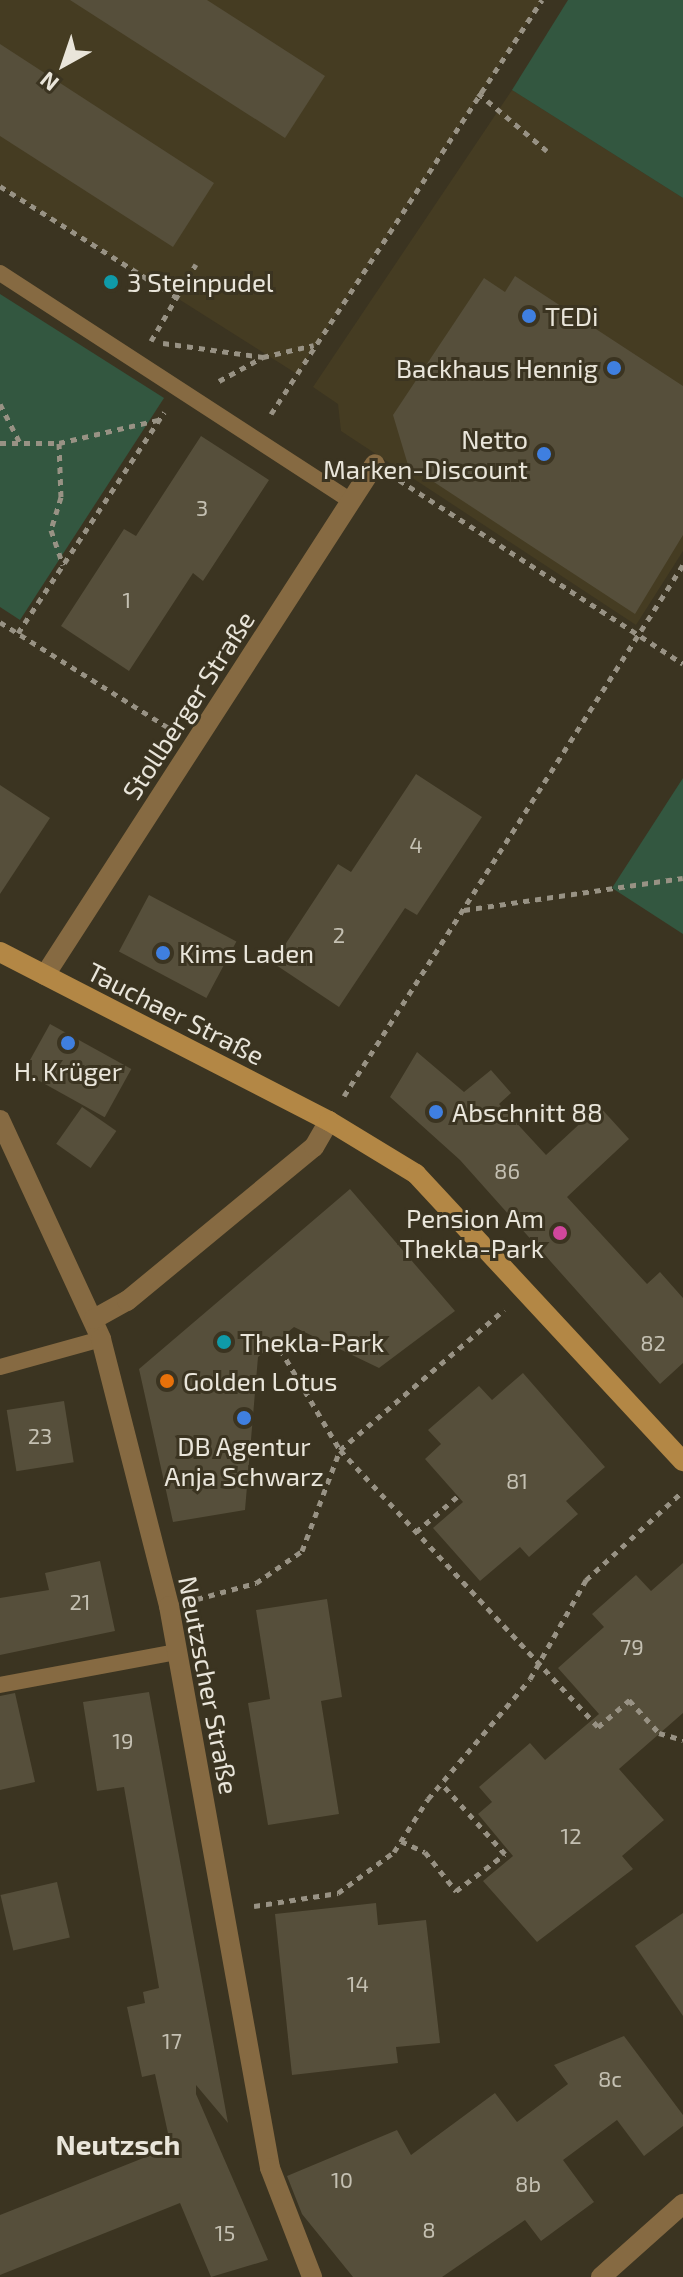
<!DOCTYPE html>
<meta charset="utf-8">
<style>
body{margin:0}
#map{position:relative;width:683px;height:2277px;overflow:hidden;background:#3b3421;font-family:"Exo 2",sans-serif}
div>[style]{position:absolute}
.built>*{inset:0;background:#453c22}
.green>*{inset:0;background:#335740}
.building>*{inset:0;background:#564f3b;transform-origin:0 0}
.path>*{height:5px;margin-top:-2.5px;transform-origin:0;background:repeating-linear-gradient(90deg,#989284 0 6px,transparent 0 12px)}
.lane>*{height:16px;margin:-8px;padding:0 8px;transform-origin:8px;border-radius:8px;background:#866a42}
.street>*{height:20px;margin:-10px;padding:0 10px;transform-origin:10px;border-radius:10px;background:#866a42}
.secondary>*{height:20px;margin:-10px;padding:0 10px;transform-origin:10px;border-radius:10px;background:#b38745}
.dots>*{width:22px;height:22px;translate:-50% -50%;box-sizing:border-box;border:4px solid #3b3421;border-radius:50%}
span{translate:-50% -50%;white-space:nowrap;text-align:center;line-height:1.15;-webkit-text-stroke:6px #3b3421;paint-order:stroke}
.number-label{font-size:22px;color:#c4c0b2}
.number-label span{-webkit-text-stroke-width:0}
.poi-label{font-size:26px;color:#e9e5da}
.left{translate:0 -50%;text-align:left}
.right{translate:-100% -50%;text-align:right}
.street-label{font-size:26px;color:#e9e5da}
.neighbourhood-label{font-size:28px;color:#e9e5da;font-weight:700}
.north{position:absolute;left:24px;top:24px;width:80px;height:80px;-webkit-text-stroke:6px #3b3421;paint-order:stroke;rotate:220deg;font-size:22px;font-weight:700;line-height:32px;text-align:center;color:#e9e5da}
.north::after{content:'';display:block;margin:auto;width:28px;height:36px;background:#e9e5da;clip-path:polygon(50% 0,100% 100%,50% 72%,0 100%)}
</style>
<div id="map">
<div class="built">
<div style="clip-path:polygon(0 0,542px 0,297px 374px,0 186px)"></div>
<div style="clip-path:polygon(512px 90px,683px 198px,683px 551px,636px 625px,341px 431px,338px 404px,313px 387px)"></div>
</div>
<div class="green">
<div style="clip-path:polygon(568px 0,683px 0,683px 198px,512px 90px)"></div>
<div style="clip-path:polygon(0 294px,164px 398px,20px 620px,0 607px)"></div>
<div style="clip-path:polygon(683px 778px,683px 934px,612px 888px)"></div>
</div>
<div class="building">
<div style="clip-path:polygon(70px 0,207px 0,325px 76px,285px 138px)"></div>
<div style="clip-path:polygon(0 44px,214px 183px,173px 247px,0 136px)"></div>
<div style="clip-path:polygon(515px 276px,683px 386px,683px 535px,635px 614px,408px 465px,393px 415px,484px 278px,505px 292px)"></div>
<div style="clip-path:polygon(201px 436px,269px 480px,203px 581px,193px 573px,129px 671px,61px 626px,124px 529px,136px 536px)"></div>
<div style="clip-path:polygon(416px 774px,482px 817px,417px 915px,405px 908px,339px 1007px,273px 963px,338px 864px,351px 872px)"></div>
<div style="clip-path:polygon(0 785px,50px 818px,0 894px)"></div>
<div style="left:149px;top:895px;width:99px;height:64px;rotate:28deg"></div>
<div style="left:50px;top:1024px;width:93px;height:55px;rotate:29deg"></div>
<div style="clip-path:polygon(417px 1052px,464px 1092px,491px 1070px,511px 1093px,499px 1104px,546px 1155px,599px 1106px,629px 1139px,567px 1197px,647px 1284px,660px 1272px,683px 1298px,683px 1363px,660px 1384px,460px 1160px,390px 1097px)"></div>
<div style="left:82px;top:1107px;width:42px;height:45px;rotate:35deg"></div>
<div style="clip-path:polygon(350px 1189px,455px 1311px,379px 1368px,294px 1327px,258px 1357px,245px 1510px,173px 1522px,139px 1369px)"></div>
<div style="clip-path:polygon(523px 1373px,605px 1467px,566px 1501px,578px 1514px,529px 1557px,520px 1547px,480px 1581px,433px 1528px,463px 1502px,425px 1459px,441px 1444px,428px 1430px,479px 1386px,492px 1400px)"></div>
<div style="left:64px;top:1401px;width:62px;height:58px;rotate:81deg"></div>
<div style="clip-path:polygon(100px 1561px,115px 1631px,0 1655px,0 1598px,49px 1590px,45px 1573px)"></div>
<div style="clip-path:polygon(683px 1563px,683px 1713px,619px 1769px,664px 1820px,622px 1856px,633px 1869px,537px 1942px,483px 1881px,513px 1856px,478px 1814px,492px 1802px,479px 1787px,530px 1743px,545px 1760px,599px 1714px,558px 1668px,604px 1627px,592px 1614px,636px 1575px,651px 1591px)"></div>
<div style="clip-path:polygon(327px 1599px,342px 1697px,321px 1701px,339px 1814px,268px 1825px,248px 1703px,270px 1699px,256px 1610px)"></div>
<div style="clip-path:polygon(149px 1692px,228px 2123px,196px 2085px,196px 2094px,268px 2260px,211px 2277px,180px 2203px,0 2275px,0 2215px,171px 2147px,155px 2074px,142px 2077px,127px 2007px,145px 2003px,143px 1992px,159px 1988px,124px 1787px,97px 1791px,83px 1702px)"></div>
<div style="clip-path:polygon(15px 1693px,35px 1782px,0 1790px,0 1696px)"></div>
<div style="left:57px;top:1882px;width:57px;height:58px;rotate:77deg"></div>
<div style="clip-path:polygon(376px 1903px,378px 1925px,426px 1920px,440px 2043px,396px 2047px,398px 2063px,292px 2075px,275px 1914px)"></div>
<div style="clip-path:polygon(683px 1913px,683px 2016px,635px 1946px)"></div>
<div style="clip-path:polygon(624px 2036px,683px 2115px,683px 2126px,644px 2156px,617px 2120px,563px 2160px,594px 2202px,541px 2241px,525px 2220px,442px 2277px,353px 2277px,302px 2214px,287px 2176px,397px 2130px,411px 2155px,495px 2093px,517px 2122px,568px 2084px,554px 2065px)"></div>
</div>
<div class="path">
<div style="left:478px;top:93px;width:90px;rotate:40deg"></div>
<div style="left:0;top:186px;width:208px;rotate:32.2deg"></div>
<div style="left:151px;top:341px;width:89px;rotate:-59.7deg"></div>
<div style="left:163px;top:343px;width:101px;rotate:8deg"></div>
<div style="left:263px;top:357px;width:52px;rotate:-13.2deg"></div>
<div style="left:219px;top:381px;width:50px;rotate:-28.6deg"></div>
<div style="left:0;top:404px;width:46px;rotate:62.9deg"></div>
<div style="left:271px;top:414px;width:495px;rotate:-56.8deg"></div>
<div style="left:0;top:443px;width:59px"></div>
<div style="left:59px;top:443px;width:102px;rotate:-13.1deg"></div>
<div style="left:59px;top:443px;width:54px;rotate:87.9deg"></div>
<div style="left:61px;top:497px;width:34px;rotate:107deg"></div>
<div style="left:51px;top:530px;width:37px;rotate:71deg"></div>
<div style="left:399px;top:480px;width:338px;rotate:32.9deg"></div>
<div style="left:0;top:622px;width:199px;rotate:32.1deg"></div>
<div style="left:18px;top:633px;width:265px;rotate:-56.5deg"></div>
<div style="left:464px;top:910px;width:221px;rotate:-8.3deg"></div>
<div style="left:344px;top:1096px;width:630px;rotate:-57.45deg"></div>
<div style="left:280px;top:1349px;width:117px;rotate:59.3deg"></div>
<div style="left:340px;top:1450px;width:379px;rotate:47deg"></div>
<div style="left:598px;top:1727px;width:46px;rotate:-40.6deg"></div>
<div style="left:416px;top:1532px;width:55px;rotate:-40.6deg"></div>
<div style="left:197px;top:1599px;width:61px;rotate:-15.2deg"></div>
<div style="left:256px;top:1583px;width:56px;rotate:-34.8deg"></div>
<div style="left:302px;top:1551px;width:108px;rotate:-69.4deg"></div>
<div style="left:340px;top:1450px;width:216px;rotate:-40.5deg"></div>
<div style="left:629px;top:1700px;width:45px;rotate:47.7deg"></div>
<div style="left:659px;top:1733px;width:25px;rotate:16deg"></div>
<div style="left:401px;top:1841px;width:26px;rotate:25deg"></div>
<div style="left:425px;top:1852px;width:50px;rotate:51.5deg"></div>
<div style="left:456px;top:1891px;width:61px;rotate:-37.1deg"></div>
<div style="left:505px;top:1854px;width:96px;rotate:-132deg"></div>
<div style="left:254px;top:1906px;width:85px;rotate:-8.8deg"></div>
<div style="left:338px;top:1893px;width:69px;rotate:-36.2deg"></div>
<div style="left:394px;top:1852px;width:63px;rotate:-57.3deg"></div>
<div style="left:428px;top:1799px;width:157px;rotate:-49.6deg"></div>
<div style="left:530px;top:1679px;width:114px;rotate:-60.5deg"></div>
<div style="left:586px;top:1580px;width:132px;rotate:-42.5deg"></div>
</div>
<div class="lane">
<div style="left:0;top:273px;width:419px;rotate:33deg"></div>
<div style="left:0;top:1367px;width:105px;rotate:-15.5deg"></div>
<div style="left:0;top:1685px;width:180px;rotate:-10.6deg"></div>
</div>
<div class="street">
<div style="left:45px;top:975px;width:608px;rotate:-57.15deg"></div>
<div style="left:0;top:1120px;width:241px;rotate:65.2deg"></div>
<div style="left:101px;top:1339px;width:276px;rotate:75.7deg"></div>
<div style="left:169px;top:1606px;width:571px;rotate:79.81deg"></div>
<div style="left:270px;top:2168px;width:117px;rotate:68.9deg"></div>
<div style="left:94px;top:1319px;width:38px;rotate:-29deg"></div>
<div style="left:127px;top:1301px;width:242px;rotate:-39.5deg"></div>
<div style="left:314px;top:1147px;width:30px;rotate:-60deg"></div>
<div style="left:601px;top:2277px;width:110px;rotate:-41.7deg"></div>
</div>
<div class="secondary">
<div style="left:0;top:952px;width:370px;rotate:27.2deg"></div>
<div style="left:329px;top:1121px;width:102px;rotate:31.3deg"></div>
<div style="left:416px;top:1174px;width:392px;rotate:47.1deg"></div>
</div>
<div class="dots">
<div style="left:111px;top:282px;background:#0f9aa8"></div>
<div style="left:529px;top:316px;background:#3f7fe0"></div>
<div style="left:614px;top:368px;background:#3f7fe0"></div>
<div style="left:544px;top:454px;background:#3f7fe0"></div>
<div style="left:163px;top:953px;background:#3f7fe0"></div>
<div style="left:68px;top:1043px;background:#3f7fe0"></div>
<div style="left:436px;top:1112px;background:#3f7fe0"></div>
<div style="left:560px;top:1233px;background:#d1479c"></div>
<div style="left:224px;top:1342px;background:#0f9aa8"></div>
<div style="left:167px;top:1381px;background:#e8710a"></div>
<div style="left:244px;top:1418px;background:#3f7fe0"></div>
</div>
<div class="number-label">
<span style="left:202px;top:508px">3</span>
<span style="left:127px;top:600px">1</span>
<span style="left:416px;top:845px">4</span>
<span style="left:339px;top:935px">2</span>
<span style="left:507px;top:1171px">86</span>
<span style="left:653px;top:1343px">82</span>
<span style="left:40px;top:1436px">23</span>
<span style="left:517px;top:1481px">81</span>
<span style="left:80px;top:1602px">21</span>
<span style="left:632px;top:1647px">79</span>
<span style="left:123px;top:1741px">19</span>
<span style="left:571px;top:1836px">12</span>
<span style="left:358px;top:1984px">14</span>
<span style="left:172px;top:2041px">17</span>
<span style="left:610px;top:2079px">8c</span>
<span style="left:342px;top:2180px">10</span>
<span style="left:528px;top:2184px">8b</span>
<span style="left:429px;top:2230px">8</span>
<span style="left:225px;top:2233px">15</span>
</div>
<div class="poi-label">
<span class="left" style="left:127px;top:282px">3 Steinpudel</span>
<span class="left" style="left:545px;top:316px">TEDi</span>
<span class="right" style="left:598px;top:368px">Backhaus Hennig</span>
<span class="right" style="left:528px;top:454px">Netto<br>Marken-Discount</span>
<span class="left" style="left:179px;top:953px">Kims Laden</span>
<span style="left:68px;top:1071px">H. Krüger</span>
<span class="left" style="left:452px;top:1112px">Abschnitt 88</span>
<span class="right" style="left:544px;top:1233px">Pension Am<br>Thekla-Park</span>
<span class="left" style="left:240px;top:1342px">Thekla-Park</span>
<span class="left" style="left:183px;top:1381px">Golden Lotus</span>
<span style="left:244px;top:1461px">DB Agentur<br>Anja Schwarz</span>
</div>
<div class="street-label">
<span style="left:188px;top:705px;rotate:-57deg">Stollberger Straße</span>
<span style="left:176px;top:1013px;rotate:27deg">Tauchaer Straße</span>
<span style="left:209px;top:1685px;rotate:79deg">Neutzscher Straße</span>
</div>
<div class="neighbourhood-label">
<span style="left:118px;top:2144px">Neutzsch</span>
</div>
<div class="north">N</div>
</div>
